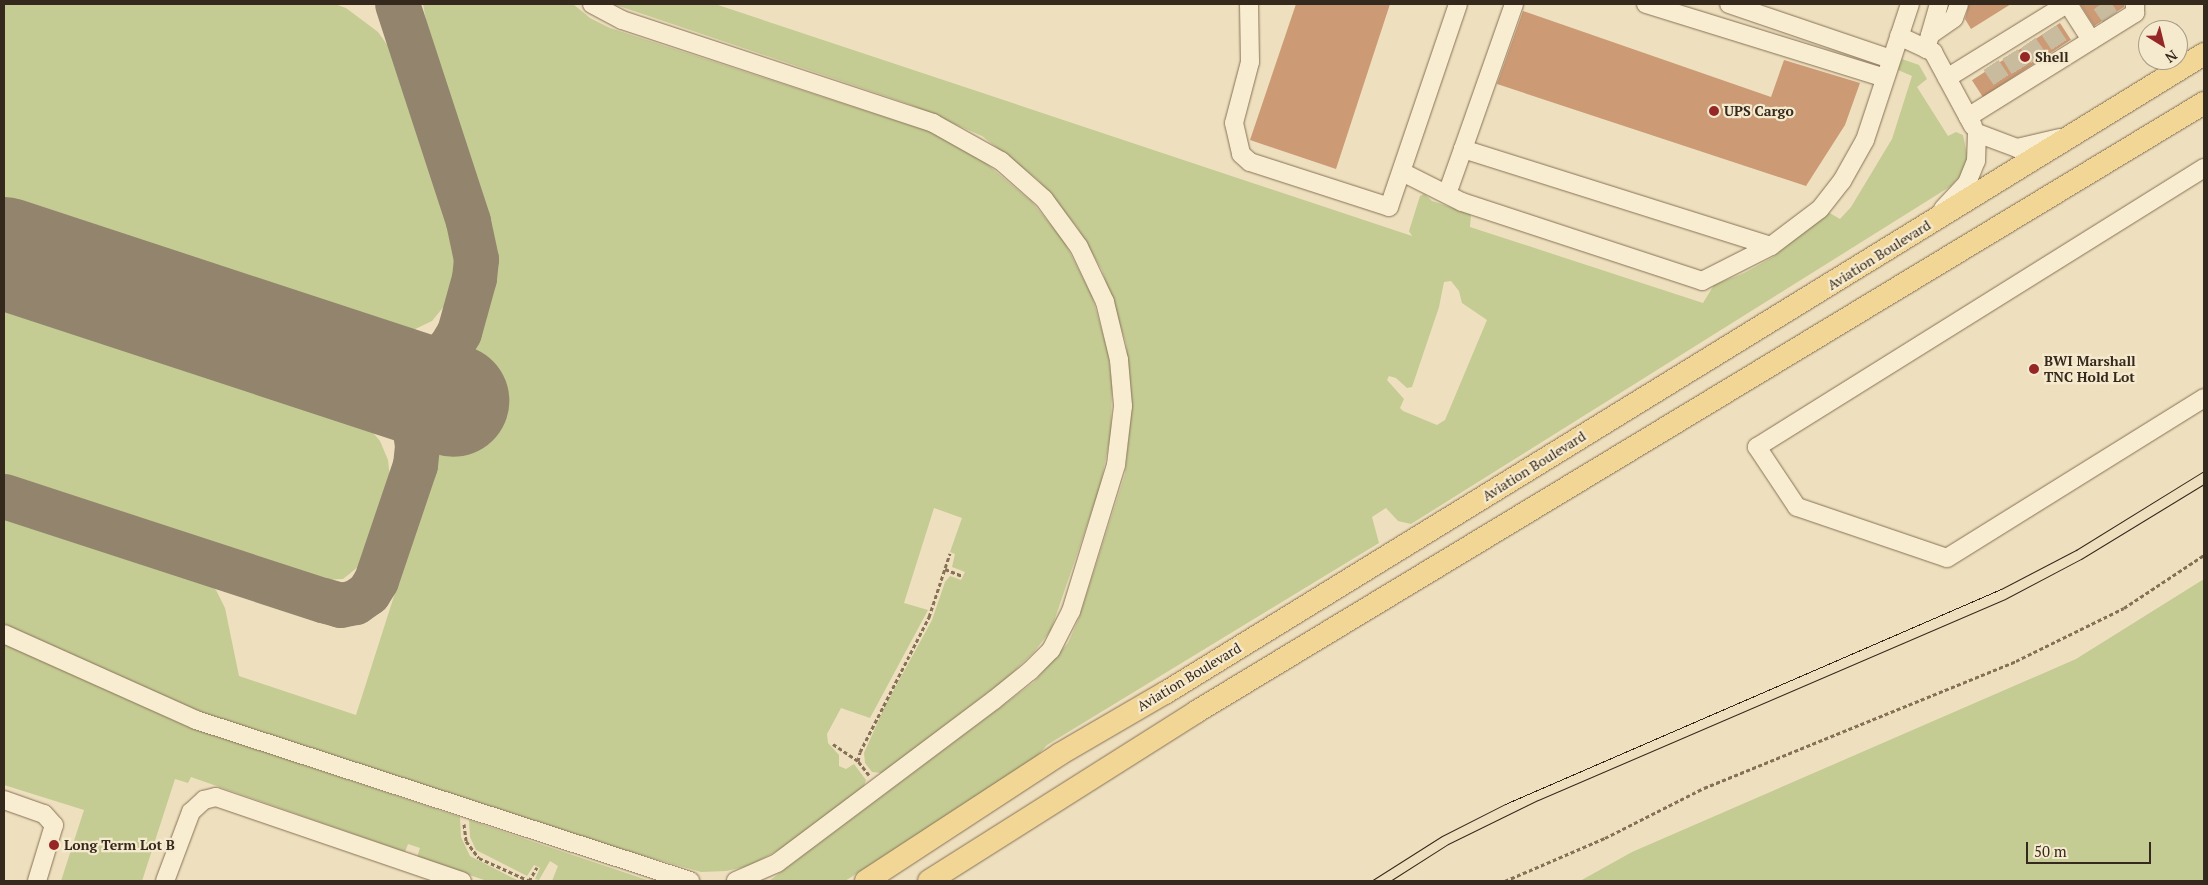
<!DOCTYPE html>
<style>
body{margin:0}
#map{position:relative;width:2208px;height:885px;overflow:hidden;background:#eee0be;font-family:"PT Serif",serif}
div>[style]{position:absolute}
.green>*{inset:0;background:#c4cb93}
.taxiway>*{height:45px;margin:-22.5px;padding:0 22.5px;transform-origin:22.5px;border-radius:22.5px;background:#92846d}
.runway>*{height:112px;margin:-56px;padding:0 56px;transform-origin:56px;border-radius:56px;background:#92846d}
.building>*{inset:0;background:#cc9a74;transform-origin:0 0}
.minor-tunnel>*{height:18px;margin-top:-9px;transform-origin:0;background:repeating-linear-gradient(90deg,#c9bb9e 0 18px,transparent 0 27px)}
.path>*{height:3px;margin-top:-1.5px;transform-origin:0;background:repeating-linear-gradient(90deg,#867157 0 4px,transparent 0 6.5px)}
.roads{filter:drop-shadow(0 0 1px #867157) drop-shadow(0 0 1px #867157)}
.minor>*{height:18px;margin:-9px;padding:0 9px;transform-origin:9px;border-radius:9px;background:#f9edd1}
.major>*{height:22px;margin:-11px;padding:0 11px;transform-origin:11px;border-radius:11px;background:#f2d695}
.tram>*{height:1px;margin:-0.5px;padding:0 0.5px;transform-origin:0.5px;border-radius:0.5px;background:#35281c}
.dots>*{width:14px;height:14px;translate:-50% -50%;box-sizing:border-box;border:2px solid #f5eace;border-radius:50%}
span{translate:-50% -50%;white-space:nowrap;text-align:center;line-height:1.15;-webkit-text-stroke:4.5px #f5eace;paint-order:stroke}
.poi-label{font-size:14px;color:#35281c;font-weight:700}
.left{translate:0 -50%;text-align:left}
.street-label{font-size:14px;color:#35281c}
.frame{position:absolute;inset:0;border:5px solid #35281c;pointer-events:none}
.north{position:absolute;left:2138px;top:20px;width:50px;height:50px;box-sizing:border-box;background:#f5eace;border:1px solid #a89c87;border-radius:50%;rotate:144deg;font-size:14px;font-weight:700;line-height:20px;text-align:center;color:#35281c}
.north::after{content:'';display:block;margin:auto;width:18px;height:22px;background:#952727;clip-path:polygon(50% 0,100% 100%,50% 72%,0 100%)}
.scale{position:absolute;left:2026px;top:842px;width:125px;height:22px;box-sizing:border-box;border:2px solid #35281c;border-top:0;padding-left:6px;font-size:15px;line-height:18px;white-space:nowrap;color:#35281c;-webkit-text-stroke:4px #f5eace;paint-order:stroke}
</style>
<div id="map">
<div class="green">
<div style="clip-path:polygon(4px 4px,335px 4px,346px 8px,378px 32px,388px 46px,457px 245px,457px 278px,450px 299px,432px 321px,409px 332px,384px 336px,362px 333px,4px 214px)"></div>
<div style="clip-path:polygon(423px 4px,573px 4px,590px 18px,610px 28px,934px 133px,980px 158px,1032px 202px,1064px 241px,1092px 296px,1108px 352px,1112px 385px,1111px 433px,1100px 487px,1051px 630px,1034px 652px,1007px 678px,882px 773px,872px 772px,865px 763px,864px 753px,884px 708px,932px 620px,945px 582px,950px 576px,961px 580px,965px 572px,952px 567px,955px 554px,950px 552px,962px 518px,934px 508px,904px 603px,928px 610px,870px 718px,841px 708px,827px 734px,828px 743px,839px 755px,839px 766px,846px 769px,854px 764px,866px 780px,864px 786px,784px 847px,749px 866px,726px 871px,701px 872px,606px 845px,200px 712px,4px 624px,4px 517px,207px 583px,216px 590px,225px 608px,239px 676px,356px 715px,495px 280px,496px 252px,492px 226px,430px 42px)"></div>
<div style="clip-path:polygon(evenodd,613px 4px,715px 4px,1412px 236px,1409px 231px,1420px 196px,1424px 194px,1432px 201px,1471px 214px,1470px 227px,1703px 303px,1714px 285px,1744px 273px,1773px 257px,1828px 212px,1840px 219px,1851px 207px,1892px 139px,1912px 76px,1898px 70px,1902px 59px,1919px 65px,1927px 79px,1917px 87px,1948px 136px,1956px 132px,1963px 135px,1968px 159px,1962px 174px,1951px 186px,1411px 524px,1398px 521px,1386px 508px,1372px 517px,1379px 543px,1047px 745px,1035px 758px,845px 881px,769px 881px,1034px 682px,1068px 643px,1079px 618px,1125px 474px,1132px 404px,1126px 343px,1102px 270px,1077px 227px,1038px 180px,982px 136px,909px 104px,613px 4px,1451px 281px,1459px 291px,1462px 303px,1487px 320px,1445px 420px,1437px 425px,1403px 411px,1400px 408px,1404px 399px,1387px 380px,1389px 376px,1396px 378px,1407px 388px,1412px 387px,1439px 307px,1444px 282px,1451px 281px)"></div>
<div style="clip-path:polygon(4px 294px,332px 403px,359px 416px,380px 441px,388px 460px,390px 478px,363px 563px,343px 579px,323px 580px,4px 474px)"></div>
<div style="clip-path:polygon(2204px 579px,2204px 881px,1580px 881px,1632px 852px,2076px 659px)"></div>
<div style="clip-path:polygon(4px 644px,187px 726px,460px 817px,461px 837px,470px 856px,519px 881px,487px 881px,417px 857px,420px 848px,408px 844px,405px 852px,191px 777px,188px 783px,175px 779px,142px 881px,61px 881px,84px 810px,4px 785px)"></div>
<div style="clip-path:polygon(469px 820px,650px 881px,552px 881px,558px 866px,550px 861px,539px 880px,535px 879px,540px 868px,534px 865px,527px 876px,476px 850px,470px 837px)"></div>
</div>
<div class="taxiway">
<div style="left:383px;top:378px;width:37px;rotate:-14deg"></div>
<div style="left:419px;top:369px;width:20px;rotate:-27deg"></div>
<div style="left:437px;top:360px;width:18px;rotate:-45deg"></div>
<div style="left:450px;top:347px;width:17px;rotate:-59deg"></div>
<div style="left:459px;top:332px;width:56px;rotate:-74.5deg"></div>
<div style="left:474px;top:278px;width:19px;rotate:-84deg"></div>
<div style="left:476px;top:259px;width:39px;rotate:-102deg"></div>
<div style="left:468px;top:221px;width:228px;rotate:-108.1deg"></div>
<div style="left:4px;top:496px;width:336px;rotate:18.1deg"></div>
<div style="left:323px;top:600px;width:18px;rotate:16deg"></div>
<div style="left:340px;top:605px;width:15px;rotate:-11deg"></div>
<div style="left:355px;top:602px;width:16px;rotate:-35deg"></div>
<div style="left:368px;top:593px;width:15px;rotate:-58deg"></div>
<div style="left:376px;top:580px;width:121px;rotate:-71.3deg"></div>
<div style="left:415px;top:465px;width:20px;rotate:-84deg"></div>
<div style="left:417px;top:445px;width:19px;rotate:-99deg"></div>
<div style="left:414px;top:426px;width:42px;rotate:-118.4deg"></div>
<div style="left:394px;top:389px;width:16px;rotate:-135deg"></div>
</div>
<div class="runway">
<div style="left:4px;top:253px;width:473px;rotate:18.2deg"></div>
</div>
<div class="building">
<div style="clip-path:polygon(1296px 4px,1390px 4px,1336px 169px,1250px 140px)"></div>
<div style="clip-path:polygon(1969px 4px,2011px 4px,1971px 29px,1965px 19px)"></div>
<div style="clip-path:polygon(2080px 4px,2124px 4px,2124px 7px,2094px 26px)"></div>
<div style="clip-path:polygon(1523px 11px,1771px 97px,1784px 60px,1860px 83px,1845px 125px,1806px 186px,1497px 84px)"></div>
<div style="left:2060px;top:23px;width:20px;height:105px;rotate:57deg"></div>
</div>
<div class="minor-tunnel">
<div style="left:2101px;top:4px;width:16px;rotate:55deg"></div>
<div style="left:2049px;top:30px;width:22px;rotate:56deg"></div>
<div style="left:2028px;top:43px;width:21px;rotate:55deg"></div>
<div style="left:2010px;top:54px;width:21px;rotate:59deg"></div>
<div style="left:1991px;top:65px;width:22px;rotate:56deg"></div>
</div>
<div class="path">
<div style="left:945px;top:569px;width:18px;rotate:22deg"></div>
<div style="left:833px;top:744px;width:30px;rotate:34deg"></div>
<div style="left:869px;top:775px;width:18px;rotate:-128deg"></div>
<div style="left:858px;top:761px;width:9px;rotate:-77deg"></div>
<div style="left:860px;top:752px;width:152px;rotate:-62.9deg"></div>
<div style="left:929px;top:617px;width:67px;rotate:-71.8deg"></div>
<div style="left:464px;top:824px;width:17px;rotate:83deg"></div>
<div style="left:466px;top:841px;width:21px;rotate:53deg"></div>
<div style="left:479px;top:858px;width:56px;rotate:24.3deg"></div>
<div style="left:529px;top:881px;width:16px;rotate:-60deg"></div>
<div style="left:1505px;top:881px;width:109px;rotate:-23.3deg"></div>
<div style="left:1605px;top:838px;width:111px;rotate:-26.8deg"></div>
<div style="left:1704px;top:788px;width:337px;rotate:-22.1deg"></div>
<div style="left:2016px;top:661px;width:120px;rotate:-26.1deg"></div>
<div style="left:2124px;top:608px;width:96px;rotate:-33.5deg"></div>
</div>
<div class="roads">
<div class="minor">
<div style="left:592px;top:4px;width:34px;rotate:28deg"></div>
<div style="left:622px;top:20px;width:328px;rotate:18.3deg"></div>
<div style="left:933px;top:123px;width:78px;rotate:29.2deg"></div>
<div style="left:1001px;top:161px;width:57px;rotate:41.5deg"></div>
<div style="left:1044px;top:199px;width:59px;rotate:53.9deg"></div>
<div style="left:1079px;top:247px;width:61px;rotate:64.7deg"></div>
<div style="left:1105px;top:302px;width:60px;rotate:76.4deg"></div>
<div style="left:1119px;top:360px;width:46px;rotate:85deg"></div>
<div style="left:1123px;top:406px;width:59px;rotate:96.8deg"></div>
<div style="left:1116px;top:465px;width:153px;rotate:107.1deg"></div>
<div style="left:1071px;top:611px;width:44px;rotate:117.1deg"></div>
<div style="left:1051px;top:650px;width:30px;rotate:135deg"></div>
<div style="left:1030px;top:671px;width:46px;rotate:141.1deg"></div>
<div style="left:994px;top:700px;width:271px;rotate:143.1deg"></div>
<div style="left:777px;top:863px;width:45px;rotate:156.3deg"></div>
<div style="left:1249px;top:4px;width:58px;rotate:89deg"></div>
<div style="left:1250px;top:62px;width:63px;rotate:104.7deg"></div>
<div style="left:1234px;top:123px;width:32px;rotate:77deg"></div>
<div style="left:1241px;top:154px;width:12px;rotate:42deg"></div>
<div style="left:1250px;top:162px;width:146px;rotate:17.9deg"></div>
<div style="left:1389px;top:207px;width:214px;rotate:-71.2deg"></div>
<div style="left:1646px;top:4px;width:250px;rotate:17.2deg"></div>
<div style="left:1729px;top:4px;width:171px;rotate:18.8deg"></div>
<div style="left:2068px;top:4px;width:43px;rotate:57.4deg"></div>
<div style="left:1930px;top:35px;width:29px;rotate:-35deg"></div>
<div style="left:1954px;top:18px;width:15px;rotate:-70deg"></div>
<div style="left:1899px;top:36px;width:38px;rotate:25deg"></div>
<div style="left:1933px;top:52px;width:84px;rotate:61.6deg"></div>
<div style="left:1926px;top:49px;width:47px;rotate:-73.9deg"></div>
<div style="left:1947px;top:78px;width:141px;rotate:-31.7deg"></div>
<div style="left:1968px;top:117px;width:197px;rotate:-31.9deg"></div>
<div style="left:2135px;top:13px;width:9px;rotate:-90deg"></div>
<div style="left:1463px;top:149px;width:154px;rotate:-70.6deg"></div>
<div style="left:2204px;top:168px;width:527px;rotate:148.03deg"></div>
<div style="left:1757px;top:447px;width:72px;rotate:56.3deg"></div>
<div style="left:1797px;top:507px;width:158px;rotate:18.8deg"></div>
<div style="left:1947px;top:558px;width:303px;rotate:-31.9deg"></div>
<div style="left:1402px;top:172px;width:67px;rotate:26.6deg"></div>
<div style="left:1462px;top:202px;width:253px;rotate:18.2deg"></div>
<div style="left:1702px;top:281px;width:77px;rotate:-26.9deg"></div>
<div style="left:1771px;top:246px;width:61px;rotate:-37.1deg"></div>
<div style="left:1820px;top:209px;width:36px;rotate:-52deg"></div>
<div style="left:1842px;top:181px;width:47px;rotate:-60.7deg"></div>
<div style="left:1865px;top:140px;width:143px;rotate:-71.7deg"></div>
<div style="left:1447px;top:194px;width:48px;rotate:-70.4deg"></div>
<div style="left:1463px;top:149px;width:323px;rotate:17.5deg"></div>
<div style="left:1943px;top:209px;width:35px;rotate:-47deg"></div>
<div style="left:1967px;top:183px;width:24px;rotate:-68deg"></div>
<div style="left:1976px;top:161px;width:28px;rotate:-88deg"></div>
<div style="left:1977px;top:133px;width:43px;rotate:20.6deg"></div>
<div style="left:2017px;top:148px;width:44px;rotate:-13.1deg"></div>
<div style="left:4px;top:634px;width:210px;rotate:24.1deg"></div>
<div style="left:196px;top:720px;width:520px;rotate:18.05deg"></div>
<div style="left:4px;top:800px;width:42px;rotate:19.3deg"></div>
<div style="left:44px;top:814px;width:15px;rotate:48deg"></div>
<div style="left:54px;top:825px;width:59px;rotate:106.9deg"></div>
<div style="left:165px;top:881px;width:74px;rotate:-69.4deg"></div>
<div style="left:191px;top:812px;width:18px;rotate:-43deg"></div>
<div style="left:204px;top:800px;width:12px;rotate:-14deg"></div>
<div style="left:216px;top:797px;width:260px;rotate:18.9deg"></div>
</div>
<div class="major">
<div style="left:866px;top:881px;width:232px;rotate:-33.2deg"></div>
<div style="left:1060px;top:754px;width:121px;rotate:-30.2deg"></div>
<div style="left:1165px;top:693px;width:1220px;rotate:-31.59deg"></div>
<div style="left:929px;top:881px;width:316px;rotate:-32.3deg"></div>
<div style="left:1196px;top:712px;width:1178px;rotate:-31.14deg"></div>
</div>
</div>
<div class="tram">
<div style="left:1371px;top:881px;width:84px;rotate:-32.4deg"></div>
<div style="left:1442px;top:836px;width:71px;rotate:-26.9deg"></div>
<div style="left:1505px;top:804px;width:541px;rotate:-23.44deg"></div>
<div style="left:2001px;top:589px;width:85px;rotate:-27.5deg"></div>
<div style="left:2076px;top:550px;width:150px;rotate:-31.7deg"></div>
<div style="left:1390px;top:881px;width:69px;rotate:-32.5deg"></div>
<div style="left:1448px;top:844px;width:100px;rotate:-26.1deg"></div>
<div style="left:1538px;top:800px;width:508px;rotate:-23.29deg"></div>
<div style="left:2005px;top:599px;width:86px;rotate:-27.8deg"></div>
<div style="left:2081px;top:559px;width:144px;rotate:-31.4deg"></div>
</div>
<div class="dots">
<div style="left:2025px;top:57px;background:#952727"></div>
<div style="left:1714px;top:111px;background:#952727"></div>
<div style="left:2034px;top:369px;background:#952727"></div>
<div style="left:54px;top:845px;background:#952727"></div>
</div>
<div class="poi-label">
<span class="left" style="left:2035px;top:57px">Shell</span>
<span class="left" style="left:1724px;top:111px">UPS Cargo</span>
<span class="left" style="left:2044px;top:369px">BWI Marshall<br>TNC Hold Lot</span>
<span class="left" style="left:64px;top:845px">Long Term Lot B</span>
</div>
<div class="street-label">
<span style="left:1879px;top:255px;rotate:-32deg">Aviation Boulevard</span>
<span style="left:1534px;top:466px;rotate:-32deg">Aviation Boulevard</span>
<span style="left:1189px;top:677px;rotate:-31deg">Aviation Boulevard</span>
</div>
<div class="frame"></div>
<div class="north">N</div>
<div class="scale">50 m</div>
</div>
